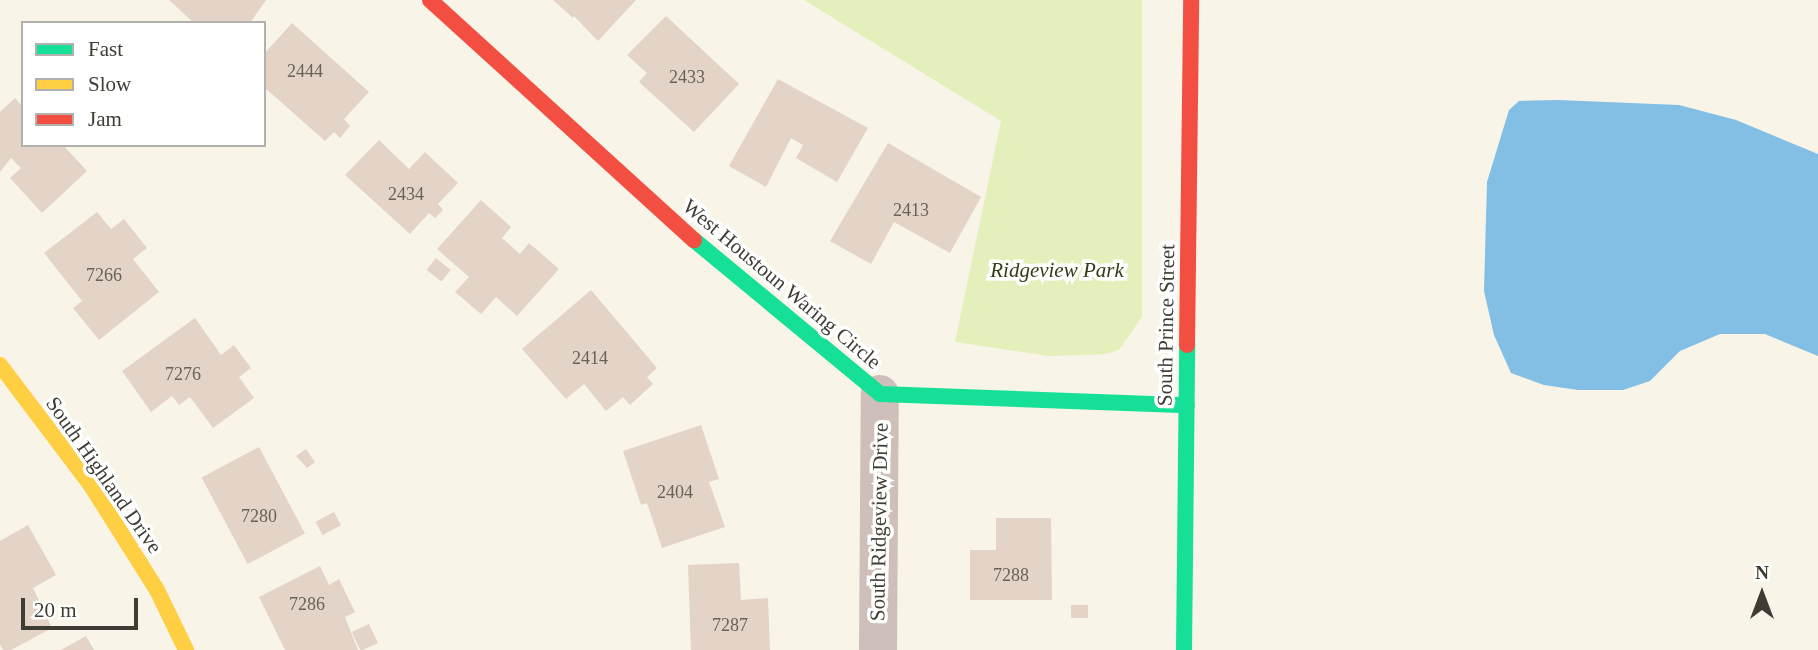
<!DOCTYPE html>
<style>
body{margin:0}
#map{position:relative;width:1818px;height:650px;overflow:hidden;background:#f8f4e7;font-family:Georgia,serif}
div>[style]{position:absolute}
.green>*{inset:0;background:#e4f0bb}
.water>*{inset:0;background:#83bee4}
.building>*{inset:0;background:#e4d4c8;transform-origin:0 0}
.street>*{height:38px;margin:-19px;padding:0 19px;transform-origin:19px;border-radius:19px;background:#cebfbb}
.fast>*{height:16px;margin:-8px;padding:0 8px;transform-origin:8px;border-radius:8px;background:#16e098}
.slow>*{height:16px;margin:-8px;padding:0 8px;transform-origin:8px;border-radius:8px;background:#ffcf43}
.jam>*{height:16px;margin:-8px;padding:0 8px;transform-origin:8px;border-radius:8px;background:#f24e42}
span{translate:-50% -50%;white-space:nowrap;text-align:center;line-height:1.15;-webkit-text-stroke:7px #fff;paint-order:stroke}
.number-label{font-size:18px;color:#686258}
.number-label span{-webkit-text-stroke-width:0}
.park-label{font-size:21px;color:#343f19;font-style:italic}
.street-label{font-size:21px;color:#3e3c33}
.legend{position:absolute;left:21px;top:21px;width:245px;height:126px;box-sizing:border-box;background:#fff;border:2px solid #b2b1ad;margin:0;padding:9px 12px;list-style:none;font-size:21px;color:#3e3c33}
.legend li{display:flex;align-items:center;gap:14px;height:35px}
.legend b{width:35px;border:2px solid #b2b1ad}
.north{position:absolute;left:1727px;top:559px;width:70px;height:70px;-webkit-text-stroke:5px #fff;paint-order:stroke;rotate:0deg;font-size:19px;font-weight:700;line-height:28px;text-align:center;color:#3e3c33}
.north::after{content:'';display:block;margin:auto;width:24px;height:32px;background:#3e3c33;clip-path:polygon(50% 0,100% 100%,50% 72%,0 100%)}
.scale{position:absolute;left:21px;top:598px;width:117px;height:32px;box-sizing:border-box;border:4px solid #3e3c33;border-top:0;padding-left:9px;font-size:21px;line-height:24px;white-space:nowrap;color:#3e3c33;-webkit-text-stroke:5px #fff;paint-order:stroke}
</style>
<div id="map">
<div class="green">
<div style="clip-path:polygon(804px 0,1142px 0,1142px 317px,1119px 350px,1105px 354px,1049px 356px,955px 342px,1001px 121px)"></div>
</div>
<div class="water">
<div style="clip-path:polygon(1558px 100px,1679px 105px,1736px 120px,1818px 154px,1818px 356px,1765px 334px,1720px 334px,1680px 351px,1650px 381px,1623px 390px,1578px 390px,1544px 385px,1511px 373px,1494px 335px,1484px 291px,1487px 182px,1509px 110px,1519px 101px)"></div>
</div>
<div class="building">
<div style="clip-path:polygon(169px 0,266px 0,250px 23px,194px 23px)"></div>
<div style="clip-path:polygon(553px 0,636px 0,598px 41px,574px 16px,573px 18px)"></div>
<div style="clip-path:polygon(666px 16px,739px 84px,694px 132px,639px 82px,647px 73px,627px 55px)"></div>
<div style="clip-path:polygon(292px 23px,369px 92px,344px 119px,350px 126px,340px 138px,334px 132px,325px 141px,264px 87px,264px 54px)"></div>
<div style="clip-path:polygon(778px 79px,868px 128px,837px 182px,796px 158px,803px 145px,791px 138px,766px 187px,729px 166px)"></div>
<div style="clip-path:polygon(15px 98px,23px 107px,23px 145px,63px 145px,87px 171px,42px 213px,10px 178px,21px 168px,11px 158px,0 172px,0 112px)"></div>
<div style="clip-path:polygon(379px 140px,409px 169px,425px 152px,458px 183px,438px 204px,443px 210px,435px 218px,429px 213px,410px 234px,345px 175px)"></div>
<div style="clip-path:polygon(888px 143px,981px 197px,950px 253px,894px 222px,871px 264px,830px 241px)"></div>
<div style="clip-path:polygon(481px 200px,511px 227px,502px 238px,520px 254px,529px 243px,559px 269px,517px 316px,496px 297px,481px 314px,455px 292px,469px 277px,437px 249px)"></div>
<div style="clip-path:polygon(97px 212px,111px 229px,124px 219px,147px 248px,133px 259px,159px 292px,99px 340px,73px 308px,82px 301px,44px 253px)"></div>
<div style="left:436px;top:258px;width:19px;height:15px;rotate:39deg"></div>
<div style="clip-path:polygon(591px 290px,657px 368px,647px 377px,653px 384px,630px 405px,623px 397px,606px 411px,584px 384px,566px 399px,522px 349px)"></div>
<div style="clip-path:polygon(195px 318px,221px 355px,234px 345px,251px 368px,239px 377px,254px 398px,213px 428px,190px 397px,179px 405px,172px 396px,151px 412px,122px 371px)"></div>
<div style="clip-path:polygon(701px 425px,719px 479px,709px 482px,725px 527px,662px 548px,647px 503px,641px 505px,623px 451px)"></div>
<div style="left:259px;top:447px;width:98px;height:65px;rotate:62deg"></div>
<div style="clip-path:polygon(306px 449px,315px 462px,307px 468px,296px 456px)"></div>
<div style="left:334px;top:512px;width:15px;height:21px;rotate:62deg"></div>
<div style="clip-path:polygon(996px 518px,1051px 518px,1052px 600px,970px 600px,970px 550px,996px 550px)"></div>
<div style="clip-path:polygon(28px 525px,56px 575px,33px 588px,52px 628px,11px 650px,3px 650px,0 645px,0 541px)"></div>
<div style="clip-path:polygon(739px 563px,741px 600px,768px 598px,770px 650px,691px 650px,688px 565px)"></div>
<div style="clip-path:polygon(320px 566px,329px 585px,339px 579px,355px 612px,345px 617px,358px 650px,285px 650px,259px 597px)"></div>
<div style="left:1071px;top:605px;width:17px;height:13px"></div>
<div style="left:369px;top:624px;width:21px;height:19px;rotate:65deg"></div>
<div style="clip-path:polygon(86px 636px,94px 650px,61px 650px)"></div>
</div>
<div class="street">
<div style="left:878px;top:650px;width:256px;rotate:-89.6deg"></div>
</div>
<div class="fast">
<div style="left:694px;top:240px;width:241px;rotate:39.6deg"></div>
<div style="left:880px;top:394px;width:307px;rotate:2.1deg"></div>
<div style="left:1184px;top:650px;width:305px;rotate:-89.4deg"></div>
</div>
<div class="slow">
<div style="left:0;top:365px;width:149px;rotate:52.9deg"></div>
<div style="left:90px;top:484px;width:125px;rotate:57.7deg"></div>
<div style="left:157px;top:590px;width:67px;rotate:64.2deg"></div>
</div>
<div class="jam">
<div style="left:430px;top:0;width:357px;rotate:42.3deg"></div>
<div style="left:1187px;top:345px;width:345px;rotate:-89.3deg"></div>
</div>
<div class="number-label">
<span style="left:305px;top:71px">2444</span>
<span style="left:687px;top:77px">2433</span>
<span style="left:406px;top:194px">2434</span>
<span style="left:911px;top:210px">2413</span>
<span style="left:104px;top:275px">7266</span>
<span style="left:590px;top:358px">2414</span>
<span style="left:183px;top:374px">7276</span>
<span style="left:675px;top:492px">2404</span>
<span style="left:259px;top:516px">7280</span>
<span style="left:1011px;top:575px">7288</span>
<span style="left:307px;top:604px">7286</span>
<span style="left:730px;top:625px">7287</span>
</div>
<div class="park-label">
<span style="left:1057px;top:270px">Ridgeview Park</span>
</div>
<div class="street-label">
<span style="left:782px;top:284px;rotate:40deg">West Houstoun Waring Circle</span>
<span style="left:1166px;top:325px;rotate:-89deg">South Prince Street</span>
<span style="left:104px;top:475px;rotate:55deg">South Highland Drive</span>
<span style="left:879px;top:522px;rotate:-89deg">South Ridgeview Drive</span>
</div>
<ul class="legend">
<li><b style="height:9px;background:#16e098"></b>Fast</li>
<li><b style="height:9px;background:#ffcf43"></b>Slow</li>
<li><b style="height:9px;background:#f24e42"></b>Jam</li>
</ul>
<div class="north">N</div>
<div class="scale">20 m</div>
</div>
